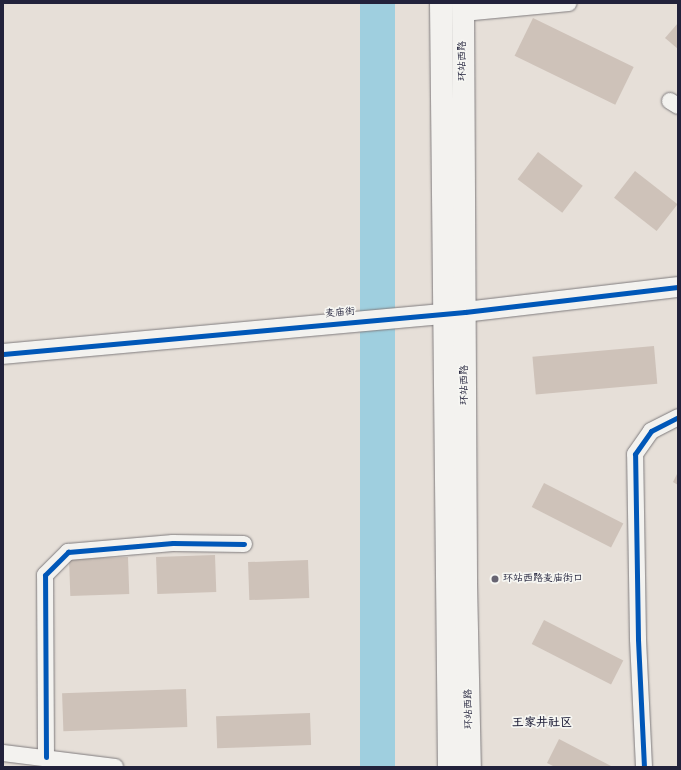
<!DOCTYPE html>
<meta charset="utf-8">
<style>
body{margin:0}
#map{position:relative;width:681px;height:770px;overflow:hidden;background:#e6dfd8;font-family:Pangolin,"LXGW WenKai TC",sans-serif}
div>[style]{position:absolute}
.water>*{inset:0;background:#9fcfdf;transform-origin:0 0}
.building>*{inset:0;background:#cec2b9;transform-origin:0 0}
.roads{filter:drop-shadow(0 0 1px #7f7b7d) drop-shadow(0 0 1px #7f7b7d)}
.minor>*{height:16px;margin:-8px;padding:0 8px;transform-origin:8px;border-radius:8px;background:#f3f2ef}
.tertiary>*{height:20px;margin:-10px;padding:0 10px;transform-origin:10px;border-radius:10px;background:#f3f2ef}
.secondary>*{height:22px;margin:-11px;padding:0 11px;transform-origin:11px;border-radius:11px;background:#f3f2ef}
.cycleway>*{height:5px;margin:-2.5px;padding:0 2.5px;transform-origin:2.5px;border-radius:2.5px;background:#0057b8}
.dots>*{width:11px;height:11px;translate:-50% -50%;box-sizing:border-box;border:2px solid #f6f6f2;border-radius:50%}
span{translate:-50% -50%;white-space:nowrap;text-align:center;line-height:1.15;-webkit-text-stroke:3.5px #f6f6f2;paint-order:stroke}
.street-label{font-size:10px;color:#22223b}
.poi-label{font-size:10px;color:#22223b}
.left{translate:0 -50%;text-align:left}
.quarter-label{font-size:12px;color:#22223b;font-weight:700}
.frame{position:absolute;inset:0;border:4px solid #22223b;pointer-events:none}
</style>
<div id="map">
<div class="water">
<div style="left:360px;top:3px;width:35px;height:764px"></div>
</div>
<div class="building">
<div style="left:533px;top:18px;width:112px;height:42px;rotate:26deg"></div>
<div style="clip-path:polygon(678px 23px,678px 49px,665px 38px)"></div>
<div style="left:538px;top:152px;width:56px;height:34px;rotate:37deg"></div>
<div style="left:635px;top:171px;width:54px;height:34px;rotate:38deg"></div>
<div style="left:654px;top:346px;width:38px;height:122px;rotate:85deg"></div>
<div style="clip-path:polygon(678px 472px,678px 485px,673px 482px)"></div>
<div style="left:544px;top:483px;width:89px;height:27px;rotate:27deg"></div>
<div style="left:215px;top:555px;width:37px;height:59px;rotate:88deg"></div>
<div style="left:128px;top:557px;width:37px;height:59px;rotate:88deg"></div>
<div style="left:308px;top:560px;width:38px;height:60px;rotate:88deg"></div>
<div style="left:544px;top:620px;width:89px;height:27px;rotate:27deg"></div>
<div style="left:186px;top:689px;width:38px;height:124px;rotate:88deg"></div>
<div style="left:310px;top:713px;width:32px;height:94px;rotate:88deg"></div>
<div style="clip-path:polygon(559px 739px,613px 767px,555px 767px,547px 763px)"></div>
</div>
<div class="roads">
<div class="minor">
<div style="left:463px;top:13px;width:106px;rotate:-5.4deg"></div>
<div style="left:670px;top:101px;width:9px;rotate:32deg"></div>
<div style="left:3px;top:753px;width:113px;rotate:7.1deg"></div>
<div style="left:46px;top:757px;width:182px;rotate:-90.3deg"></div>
<div style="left:45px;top:575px;width:33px;rotate:-45deg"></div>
<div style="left:68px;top:552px;width:105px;rotate:-4.9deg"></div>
<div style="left:173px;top:543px;width:71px;rotate:0.8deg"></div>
<div style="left:644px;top:767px;width:128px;rotate:-92.7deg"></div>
<div style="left:638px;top:639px;width:185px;rotate:-90.9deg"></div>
<div style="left:635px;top:454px;width:28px;rotate:-55deg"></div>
<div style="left:651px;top:431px;width:30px;rotate:-27deg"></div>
</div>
<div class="tertiary">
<div style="left:3px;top:354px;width:464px;rotate:-5.2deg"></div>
<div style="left:465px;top:312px;width:214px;rotate:-6.7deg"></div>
</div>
<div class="secondary">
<div style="left:441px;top:3px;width:764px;rotate:89.4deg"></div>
<div style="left:463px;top:3px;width:580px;rotate:89.7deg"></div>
<div style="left:466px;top:583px;width:184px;rotate:88.8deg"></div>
</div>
</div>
<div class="cycleway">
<div style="left:3px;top:354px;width:464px;rotate:-5.2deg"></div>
<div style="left:465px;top:312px;width:214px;rotate:-6.7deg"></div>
<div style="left:46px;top:757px;width:182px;rotate:-90.3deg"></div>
<div style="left:45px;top:575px;width:33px;rotate:-45deg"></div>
<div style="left:68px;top:552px;width:105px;rotate:-4.9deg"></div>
<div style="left:173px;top:543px;width:71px;rotate:0.8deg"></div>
<div style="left:644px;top:767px;width:128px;rotate:-92.7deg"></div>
<div style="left:638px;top:639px;width:185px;rotate:-90.9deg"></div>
<div style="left:635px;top:454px;width:28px;rotate:-55deg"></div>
<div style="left:651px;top:431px;width:30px;rotate:-27deg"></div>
</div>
<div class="dots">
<div style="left:495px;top:579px;background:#676472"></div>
</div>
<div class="street-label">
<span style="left:463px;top:61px;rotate:-90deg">环站西路</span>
<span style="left:340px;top:313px;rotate:-5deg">麦庙街</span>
<span style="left:465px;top:385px;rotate:-90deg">环站西路</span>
<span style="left:469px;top:709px;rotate:-91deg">环站西路</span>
</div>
<div class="poi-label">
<span class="left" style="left:503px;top:579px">环站西路麦庙街口</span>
</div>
<div class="quarter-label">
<span style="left:542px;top:723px">王家井社区</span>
</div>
<div class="frame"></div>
</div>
